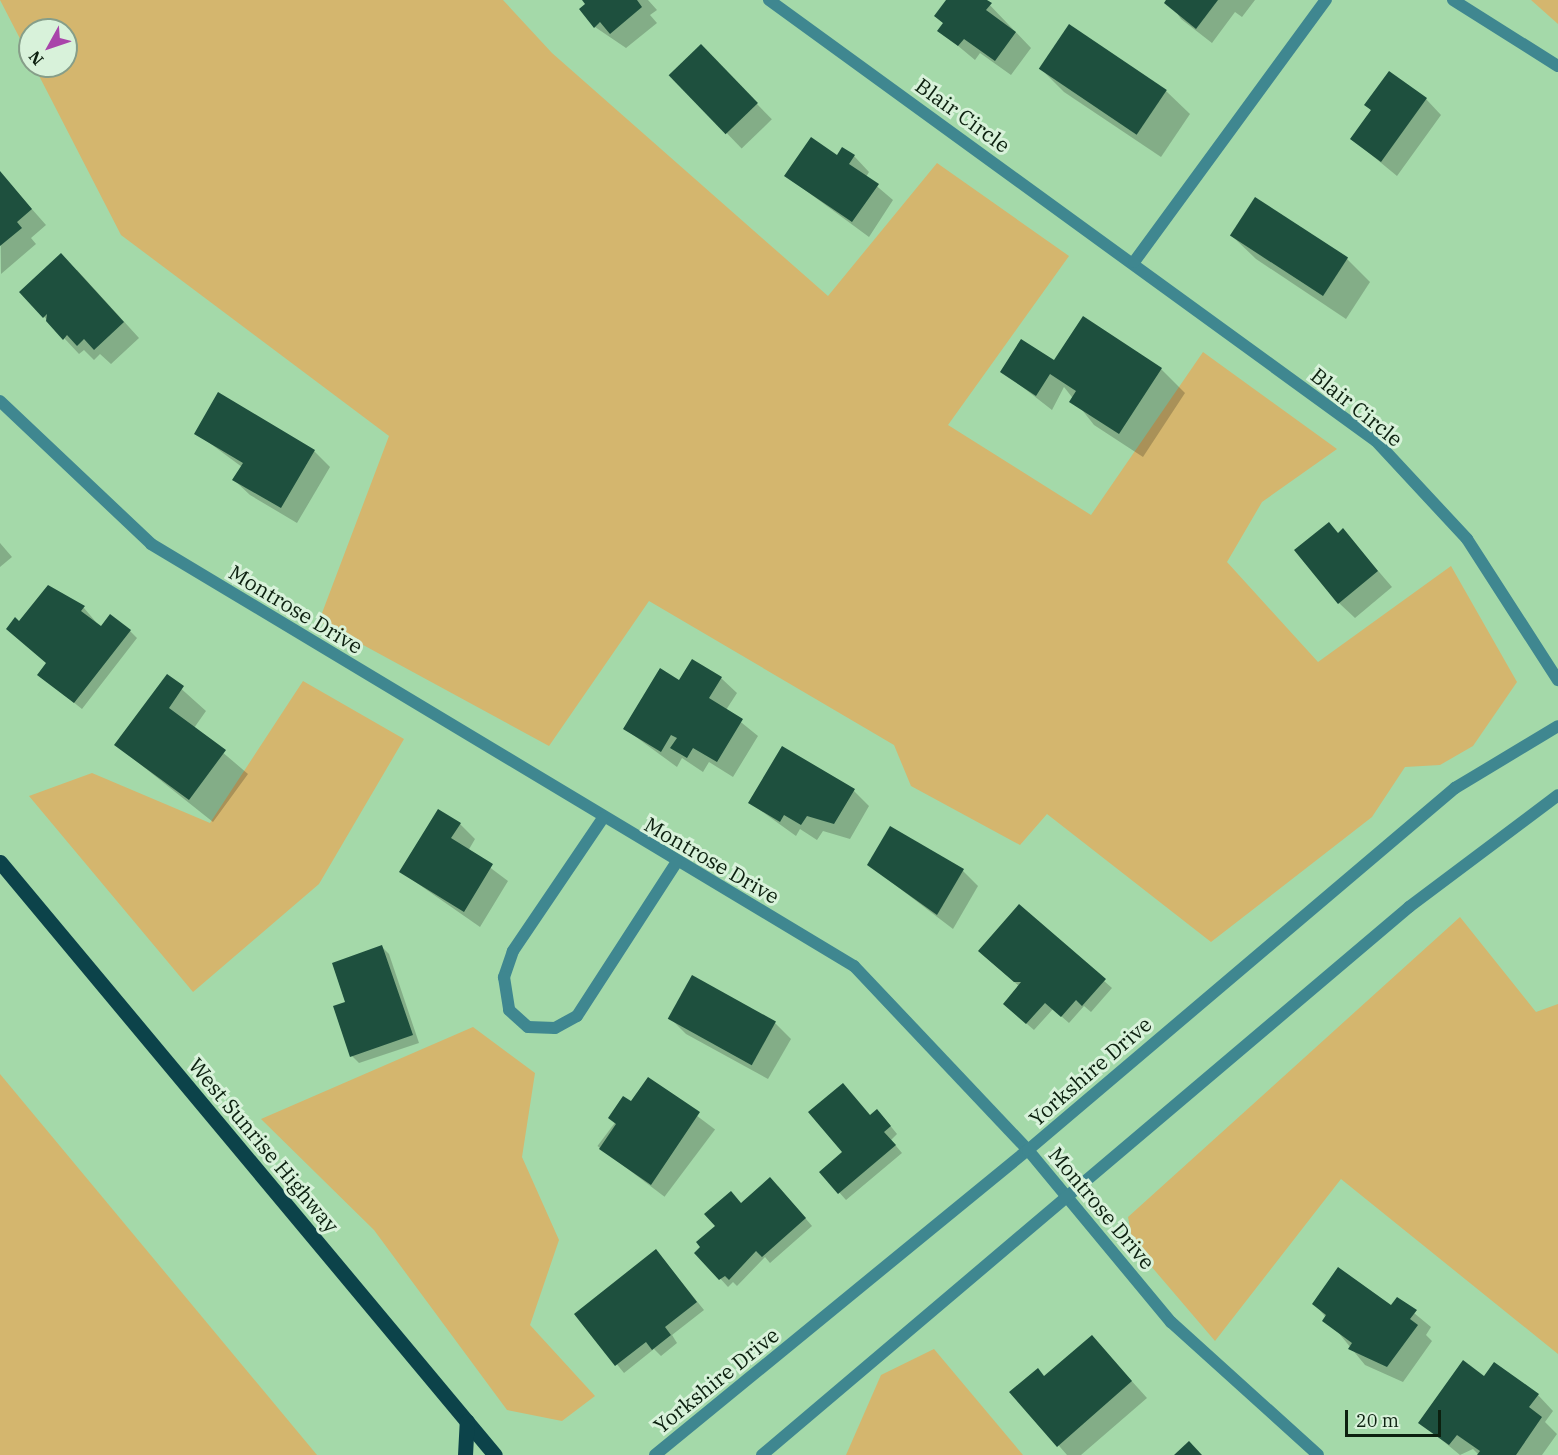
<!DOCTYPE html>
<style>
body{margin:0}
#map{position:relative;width:1558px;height:1455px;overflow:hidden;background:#a4d9a9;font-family:"IBM Plex Serif",serif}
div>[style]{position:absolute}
.green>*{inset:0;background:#d4b66e}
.shadow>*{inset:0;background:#0003;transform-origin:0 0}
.building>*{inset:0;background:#1e503e;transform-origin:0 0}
.minor>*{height:12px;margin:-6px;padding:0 6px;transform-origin:6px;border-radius:6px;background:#3f8790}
.tertiary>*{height:12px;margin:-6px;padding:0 6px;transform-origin:6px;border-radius:6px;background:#3f8790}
.primary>*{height:15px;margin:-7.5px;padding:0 7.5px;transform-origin:7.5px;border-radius:7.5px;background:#0c434a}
span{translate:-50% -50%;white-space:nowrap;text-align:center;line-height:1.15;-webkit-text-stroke:6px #d8f2da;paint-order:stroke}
.street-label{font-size:21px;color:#0c200f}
.north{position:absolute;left:18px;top:18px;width:60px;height:60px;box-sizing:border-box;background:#d8f2da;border:2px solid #869e89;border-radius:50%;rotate:230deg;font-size:16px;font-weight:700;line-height:24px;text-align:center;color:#0c200f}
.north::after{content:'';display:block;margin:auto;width:21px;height:27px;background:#a945aa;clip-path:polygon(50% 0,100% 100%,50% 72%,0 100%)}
.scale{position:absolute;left:1345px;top:1410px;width:96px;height:27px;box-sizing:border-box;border:3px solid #0c200f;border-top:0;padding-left:8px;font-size:18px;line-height:21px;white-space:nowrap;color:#0c200f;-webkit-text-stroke:4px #d8f2da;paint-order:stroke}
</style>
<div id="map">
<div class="green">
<div style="clip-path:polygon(0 0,503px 0,552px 53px,828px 296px,937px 163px,1069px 256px,948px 425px,1091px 515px,1203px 352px,1337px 449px,1262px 502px,1227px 562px,1318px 662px,1451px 566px,1517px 682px,1473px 746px,1440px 765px,1405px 767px,1372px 817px,1211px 942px,1047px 814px,1020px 845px,911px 786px,894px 745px,649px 601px,549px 746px,319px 621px,389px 436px,121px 235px,34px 66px,66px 66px,66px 30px,30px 30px,30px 58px)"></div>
<div style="clip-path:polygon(1531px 0,1558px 0,1558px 24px)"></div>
<div style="clip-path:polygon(303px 681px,404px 739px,319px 884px,193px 992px,29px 796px,92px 773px,210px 823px)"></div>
<div style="clip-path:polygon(1460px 917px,1536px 1012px,1558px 1004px,1558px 1354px,1341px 1179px,1215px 1341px,1133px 1245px,1128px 1217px)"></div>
<div style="clip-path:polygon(473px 1027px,535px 1073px,522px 1157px,559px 1240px,530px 1325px,595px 1396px,562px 1421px,507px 1410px,374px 1230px,261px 1119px)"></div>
<div style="clip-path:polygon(0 1074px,317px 1455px,0 1455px)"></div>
<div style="clip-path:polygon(934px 1349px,1023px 1455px,846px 1455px,881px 1375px)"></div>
</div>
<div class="shadow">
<div style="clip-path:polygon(584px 0,648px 0,657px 10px,650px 15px,657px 23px,626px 48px,595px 27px)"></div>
<div style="clip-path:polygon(948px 0,985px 0,1031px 48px,1011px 75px,980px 53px,975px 60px,939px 30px,944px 24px,936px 16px)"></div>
<div style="clip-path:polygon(1168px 0,1255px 0,1242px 17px,1235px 12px,1212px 43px,1181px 19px)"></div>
<div style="clip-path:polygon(1070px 26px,1166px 91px,1190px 114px,1161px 157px,1064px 92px,1041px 69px)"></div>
<div style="left:701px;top:46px;width:102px;height:42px;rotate:46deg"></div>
<div style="clip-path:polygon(1426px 99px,1441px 115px,1397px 176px,1352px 139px,1372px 111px,1366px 105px)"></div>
<div style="clip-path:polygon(854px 156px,869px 172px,866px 177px,893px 200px,869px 237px,786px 176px)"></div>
<div style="clip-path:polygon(0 173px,46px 225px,31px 238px,36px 244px,1px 274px)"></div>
<div style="clip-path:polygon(1232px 236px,1347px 259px,1370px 282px,1346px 319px,1256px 259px)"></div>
<div style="clip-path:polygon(77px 270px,139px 338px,111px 364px,100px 354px,94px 360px,84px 350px,79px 354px,21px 292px)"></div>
<div style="clip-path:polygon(1083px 318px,1161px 369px,1185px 393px,1143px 457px,1094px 425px,1064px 387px,1052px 410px,1002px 371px,1055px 362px)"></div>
<div style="clip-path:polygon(218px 394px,314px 451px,330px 467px,297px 523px,250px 495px,234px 480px,242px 467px,196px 433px)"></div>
<div style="clip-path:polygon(1343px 530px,1392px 587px,1355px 618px,1339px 603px)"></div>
<div style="clip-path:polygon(0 543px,12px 557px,0 567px)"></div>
<div style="clip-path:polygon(48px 587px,84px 608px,101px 628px,130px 631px,137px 638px,82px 709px,39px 675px,48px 663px,20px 623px)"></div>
<div style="clip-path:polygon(167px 676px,206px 711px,194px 728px,248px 774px,213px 822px,116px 745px)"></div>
<div style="clip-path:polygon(721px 678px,737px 693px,726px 710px,758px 736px,733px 777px,709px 762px,703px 772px,682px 758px,677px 767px,625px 729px,680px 682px)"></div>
<div style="clip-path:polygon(854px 791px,869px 806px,850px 839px,823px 831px,817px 840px,800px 829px,796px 836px,750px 803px)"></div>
<div style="clip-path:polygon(460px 824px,475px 839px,468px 851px,508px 881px,480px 927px,401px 872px)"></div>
<div style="clip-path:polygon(869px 865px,963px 871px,978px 886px,953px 929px)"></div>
<div style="clip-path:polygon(1019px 906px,1112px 988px,1091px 1012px,1084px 1006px,1069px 1023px,1053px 1009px,1034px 1030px,1012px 1011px,1020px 987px,987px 958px)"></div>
<div style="clip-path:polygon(382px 947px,389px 954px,419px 1043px,359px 1063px,352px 1056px,347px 1003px)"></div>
<div style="clip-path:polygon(670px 1018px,775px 1023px,791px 1039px,768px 1079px,686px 1034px)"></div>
<div style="left:648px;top:1079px;width:84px;height:84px;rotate:37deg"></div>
<div style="clip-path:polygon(870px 1116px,884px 1118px,897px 1134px,891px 1140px,902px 1153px,846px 1200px,821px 1172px,844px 1152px)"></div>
<div style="clip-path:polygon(778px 1186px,812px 1226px,770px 1263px,765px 1257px,737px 1286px,733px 1282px,728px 1287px,697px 1253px,742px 1204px)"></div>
<div style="clip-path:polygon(663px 1259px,704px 1310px,672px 1335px,677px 1343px,661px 1356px,654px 1349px,624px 1373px,576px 1314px)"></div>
<div style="clip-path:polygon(1397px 1299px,1431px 1327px,1426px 1335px,1432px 1341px,1403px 1382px,1365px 1365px,1314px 1303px,1391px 1307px)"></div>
<div style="clip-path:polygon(1092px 1337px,1147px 1398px,1081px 1455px,1067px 1455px,1012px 1392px,1045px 1377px)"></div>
<div style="clip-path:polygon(1538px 1395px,1553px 1411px,1545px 1422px,1557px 1434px,1542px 1455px,1479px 1455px,1473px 1449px,1460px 1455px,1420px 1422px)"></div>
</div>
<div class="building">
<div style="clip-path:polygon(582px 0,637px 0,642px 7px,610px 34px,600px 22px,594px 28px,579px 9px,585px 4px)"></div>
<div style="clip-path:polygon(946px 0,987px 0,992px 3px,986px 10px,1016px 32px,995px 61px,964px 39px,958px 46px,937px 31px,943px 23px,934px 16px)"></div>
<div style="clip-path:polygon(1166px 0,1218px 0,1196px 29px,1164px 3px)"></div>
<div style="left:1069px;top:24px;width:118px;height:54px;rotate:34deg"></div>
<div style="left:701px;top:44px;width:82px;height:45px;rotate:46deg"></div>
<div style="clip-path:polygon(1389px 71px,1427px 98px,1381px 162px,1350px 139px,1371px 110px,1364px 105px)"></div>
<div style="clip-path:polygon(811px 137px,837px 155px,842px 147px,855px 155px,849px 164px,879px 184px,852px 222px,784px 176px)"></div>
<div style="clip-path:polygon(0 171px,32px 209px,17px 222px,22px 228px,0 246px)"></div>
<div style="left:1255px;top:197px;width:111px;height:46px;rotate:33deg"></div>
<div style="clip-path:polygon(61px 253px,124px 322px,94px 350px,84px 339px,77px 346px,67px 335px,63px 340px,46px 321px,47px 314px,43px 318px,19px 292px)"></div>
<div style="clip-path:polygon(1083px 316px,1162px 368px,1119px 434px,1069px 402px,1076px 391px,1050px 374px,1036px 396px,1000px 372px,1021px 339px,1054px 360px)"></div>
<div style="clip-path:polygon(218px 392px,315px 450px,281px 508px,232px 480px,243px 463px,194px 434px)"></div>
<div style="clip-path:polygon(1329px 522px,1338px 533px,1343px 528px,1378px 571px,1338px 604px,1294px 550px)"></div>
<div style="clip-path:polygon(48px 585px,85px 606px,81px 611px,101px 626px,110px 614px,131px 630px,74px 703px,37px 675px,46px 663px,6px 629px,15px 617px,19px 621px)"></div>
<div style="clip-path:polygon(692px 659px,722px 677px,709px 698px,743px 719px,717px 762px,693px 748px,687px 758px,670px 748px,677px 738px,671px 735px,661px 752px,623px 729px,660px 668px,679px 680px)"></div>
<div style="clip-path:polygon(167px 674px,184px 686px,169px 708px,226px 750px,189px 800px,114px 745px)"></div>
<div style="clip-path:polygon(782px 746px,855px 789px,834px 824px,807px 816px,801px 825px,784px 815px,780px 822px,748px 803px)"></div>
<div style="clip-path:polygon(438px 809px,461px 823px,451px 838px,493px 864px,464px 912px,399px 872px)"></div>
<div style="clip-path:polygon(890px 826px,964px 869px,937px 915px,867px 865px)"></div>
<div style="clip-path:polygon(1019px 904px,1106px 979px,1082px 1006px,1076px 1000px,1061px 1017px,1045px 1003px,1026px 1024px,1003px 1004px,1021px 982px,1014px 982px,978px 951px)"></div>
<div style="clip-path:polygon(382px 945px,413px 1035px,350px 1057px,333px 1006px,345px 1002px,332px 963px)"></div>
<div style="left:692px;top:975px;width:96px;height:50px;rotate:29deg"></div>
<div style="clip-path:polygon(648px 1077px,700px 1112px,651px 1185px,599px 1149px,616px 1124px,608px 1118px,623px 1096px,631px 1101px)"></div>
<div style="clip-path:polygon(843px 1083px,870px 1115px,877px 1109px,891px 1126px,884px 1132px,896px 1145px,838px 1194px,819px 1172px,842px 1152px,808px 1112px)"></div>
<div style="clip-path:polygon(770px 1177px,806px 1218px,762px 1257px,756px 1251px,729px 1280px,725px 1276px,719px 1280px,694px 1253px,700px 1247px,696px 1242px,715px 1226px,704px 1214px,731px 1191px,741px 1203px)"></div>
<div style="clip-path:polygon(656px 1249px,697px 1302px,665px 1327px,671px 1335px,652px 1350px,646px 1342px,615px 1366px,574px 1314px)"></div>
<div style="clip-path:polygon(1338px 1267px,1391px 1305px,1397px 1297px,1417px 1310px,1410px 1319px,1418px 1325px,1387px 1367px,1348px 1349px,1352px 1343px,1322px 1321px,1326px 1315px,1312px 1304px)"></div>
<div style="clip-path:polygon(1092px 1335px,1132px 1381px,1057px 1447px,1009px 1392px,1038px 1368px,1044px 1376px)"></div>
<div style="clip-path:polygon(1463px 1360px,1484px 1376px,1494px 1362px,1539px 1394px,1529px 1407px,1542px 1417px,1516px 1455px,1477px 1455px,1480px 1451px,1457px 1435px,1449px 1445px,1418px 1423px)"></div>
<div style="clip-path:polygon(1189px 1441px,1202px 1455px,1174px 1455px)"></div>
</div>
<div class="minor">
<div style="left:769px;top:0;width:750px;rotate:36deg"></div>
<div style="left:1376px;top:441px;width:134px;rotate:47.1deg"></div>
<div style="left:1467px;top:539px;width:168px;rotate:57.2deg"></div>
<div style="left:1453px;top:0;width:124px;rotate:32.2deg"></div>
<div style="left:1134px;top:262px;width:325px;rotate:-53.8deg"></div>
<div style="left:0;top:401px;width:208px;rotate:43.4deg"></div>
<div style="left:151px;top:544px;width:820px;rotate:30.98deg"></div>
<div style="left:854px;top:966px;width:253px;rotate:46.6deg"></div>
<div style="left:1028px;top:1150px;width:224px;rotate:50.3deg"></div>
<div style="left:1171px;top:1322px;width:198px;rotate:42.1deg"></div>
<div style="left:603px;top:818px;width:161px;rotate:124.1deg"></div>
<div style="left:513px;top:951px;width:28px;rotate:109deg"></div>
<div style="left:504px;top:977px;width:33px;rotate:81deg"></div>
<div style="left:509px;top:1010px;width:25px;rotate:42deg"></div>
<div style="left:528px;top:1027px;width:27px;rotate:2deg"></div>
<div style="left:555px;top:1028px;width:25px;rotate:-29deg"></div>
<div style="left:577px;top:1016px;width:182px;rotate:-57.1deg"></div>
</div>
<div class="tertiary">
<div style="left:655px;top:1455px;width:482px;rotate:-39.3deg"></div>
<div style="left:1028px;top:1150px;width:560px;rotate:-40.29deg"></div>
<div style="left:1455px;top:788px;width:120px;rotate:-31deg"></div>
<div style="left:762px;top:1455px;width:848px;rotate:-40.26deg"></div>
<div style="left:1409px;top:907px;width:186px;rotate:-36.9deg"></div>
</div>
<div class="primary">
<div style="left:0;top:862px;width:772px;rotate:50.15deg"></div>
<div style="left:465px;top:1455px;width:34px;rotate:-87deg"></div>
</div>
<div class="street-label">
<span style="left:963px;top:115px;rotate:36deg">Blair Circle</span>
<span style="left:1357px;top:407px;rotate:39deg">Blair Circle</span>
<span style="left:296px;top:609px;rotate:31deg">Montrose Drive</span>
<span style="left:712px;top:860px;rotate:30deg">Montrose Drive</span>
<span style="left:1090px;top:1071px;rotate:-41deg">Yorkshire Drive</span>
<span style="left:264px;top:1145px;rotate:50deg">West Sunrise Highway</span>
<span style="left:1102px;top:1208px;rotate:50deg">Montrose Drive</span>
<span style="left:716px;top:1380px;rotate:-39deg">Yorkshire Drive</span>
</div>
<div class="north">N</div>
<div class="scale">20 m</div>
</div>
